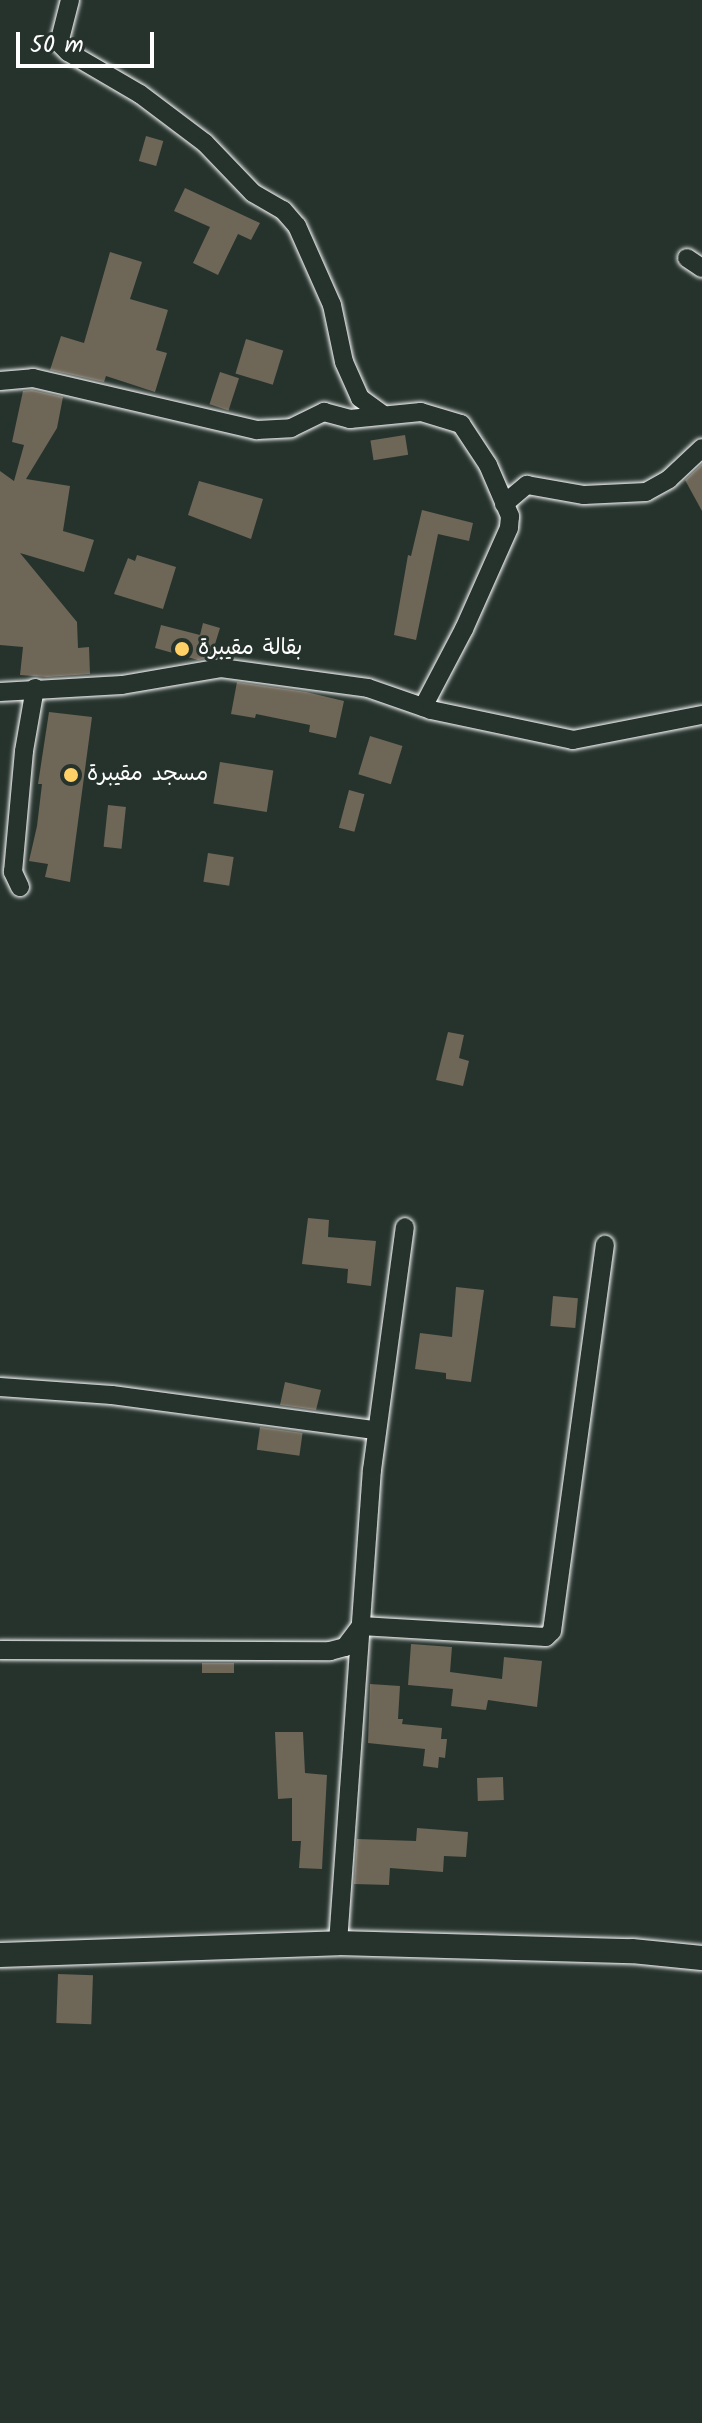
<!DOCTYPE html>
<meta charset="utf-8">
<style>
body{margin:0}
#map{position:relative;width:702px;height:2423px;overflow:hidden;background:#26332d;font-family:Kalam,"Playpen Sans Arabic",sans-serif}
div>[style]{position:absolute}
.building>*{inset:0;background:#6e6657;transform-origin:0 0}
.roads{filter:drop-shadow(0 0 2px #fff) drop-shadow(0 0 2px #fff)}
.street>*{height:18px;margin:-9px;padding:0 9px;transform-origin:9px;border-radius:9px;background:#26332d}
.secondary>*{height:24px;margin:-12px;padding:0 12px;transform-origin:12px;border-radius:12px;background:#26332d}
.dots>*{width:22px;height:22px;translate:-50% -50%;box-sizing:border-box;border:4px solid #26332d;border-radius:50%}
span{translate:-50% -50%;white-space:nowrap;text-align:center;line-height:1.15;-webkit-text-stroke:6px #26332d;paint-order:stroke}
.poi-label{font-size:22px;color:#fff}
.left{translate:0 -50%;text-align:left}
.scale{position:absolute;left:16px;top:32px;width:138px;height:36px;box-sizing:border-box;border:4px solid #fff;border-top:0;padding-left:10px;font-size:24px;line-height:28px;white-space:nowrap;color:#fff;-webkit-text-stroke:6px #26332d;paint-order:stroke}
</style>
<div id="map">
<div class="building">
<div style="left:146px;top:136px;width:18px;height:26px;rotate:16deg"></div>
<div style="clip-path:polygon(185px 188px,260px 223px,251px 240px,238px 234px,218px 275px,193px 263px,210px 227px,174px 211px)"></div>
<div style="clip-path:polygon(110px 252px,142px 262px,130px 299px,168px 310px,156px 350px,167px 353px,155px 392px,106px 376px,104px 382px,50px 370px,61px 336px,84px 343px)"></div>
<div style="left:246px;top:339px;width:39px;height:36px;rotate:17deg"></div>
<div style="left:220px;top:372px;width:20px;height:34px;rotate:18deg"></div>
<div style="clip-path:polygon(32px 390px,63px 397px,57px 428px,26px 479px,70px 486px,63px 531px,94px 540px,84px 572px,20px 553px,77px 622px,78px 648px,89px 647px,90px 674px,47px 677px,20px 675px,23px 647px,0 645px,0 471px,14px 481px,24px 445px,12px 442px,23px 391px)"></div>
<div style="left:405px;top:435px;width:20px;height:35px;rotate:81deg"></div>
<div style="clip-path:polygon(702px 464px,702px 511px,685px 480px)"></div>
<div style="clip-path:polygon(199px 481px,263px 499px,251px 539px,188px 515px)"></div>
<div style="clip-path:polygon(422px 510px,473px 523px,469px 541px,438px 534px,416px 640px,394px 635px,408px 555px,411px 556px)"></div>
<div style="clip-path:polygon(137px 555px,176px 567px,163px 609px,114px 594px,128px 558px,135px 561px)"></div>
<div style="clip-path:polygon(203px 623px,220px 628px,211px 657px,198px 660px,155px 648px,161px 625px,200px 635px)"></div>
<div style="clip-path:polygon(237px 682px,306px 692px,344px 701px,336px 738px,309px 732px,310px 725px,256px 714px,255px 718px,231px 714px)"></div>
<div style="clip-path:polygon(49px 712px,92px 717px,70px 882px,45px 877px,48px 864px,29px 861px,37px 826px,42px 784px,38px 784px)"></div>
<div style="left:370px;top:736px;width:34px;height:40px;rotate:17deg"></div>
<div style="left:220px;top:762px;width:54px;height:42px;rotate:9deg"></div>
<div style="left:349px;top:790px;width:16px;height:39px;rotate:15deg"></div>
<div style="left:108px;top:805px;width:18px;height:42px;rotate:6deg"></div>
<div style="left:208px;top:853px;width:26px;height:29px;rotate:9deg"></div>
<div style="clip-path:polygon(448px 1032px,464px 1035px,459px 1058px,469px 1061px,463px 1086px,436px 1080px)"></div>
<div style="clip-path:polygon(308px 1218px,329px 1220px,328px 1237px,376px 1241px,371px 1286px,347px 1283px,348px 1269px,302px 1264px)"></div>
<div style="clip-path:polygon(456px 1287px,484px 1290px,471px 1382px,446px 1379px,446px 1373px,415px 1369px,420px 1333px,452px 1337px)"></div>
<div style="left:553px;top:1296px;width:25px;height:30px;rotate:5deg"></div>
<div style="clip-path:polygon(285px 1382px,321px 1390px,316px 1410px,280px 1405px)"></div>
<div style="left:260px;top:1427px;width:43px;height:23px;rotate:8deg"></div>
<div style="clip-path:polygon(411px 1644px,452px 1647px,450px 1672px,502px 1679px,504px 1657px,542px 1661px,537px 1707px,488px 1700px,486px 1710px,451px 1706px,453px 1689px,408px 1685px)"></div>
<div style="left:202px;top:1663px;width:32px;height:10px"></div>
<div style="clip-path:polygon(370px 1684px,400px 1686px,398px 1719px,403px 1719px,402px 1724px,442px 1728px,441px 1739px,447px 1739px,445px 1758px,439px 1757px,438px 1768px,423px 1766px,425px 1749px,368px 1743px)"></div>
<div style="clip-path:polygon(275px 1732px,303px 1732px,305px 1773px,327px 1775px,322px 1869px,299px 1868px,301px 1841px,292px 1841px,292px 1798px,278px 1799px)"></div>
<div style="left:503px;top:1777px;width:23px;height:26px;rotate:88deg"></div>
<div style="clip-path:polygon(417px 1828px,468px 1832px,466px 1857px,444px 1856px,443px 1872px,390px 1868px,389px 1885px,354px 1884px,357px 1839px,416px 1841px)"></div>
<div style="left:58px;top:1974px;width:35px;height:49px;rotate:2deg"></div>
</div>
<div class="roads">
<div class="street">
<div style="left:70px;top:0;width:44px;rotate:104.3deg"></div>
<div style="left:59px;top:43px;width:13px;rotate:45deg"></div>
<div style="left:68px;top:52px;width:83px;rotate:30.3deg"></div>
<div style="left:140px;top:94px;width:81px;rotate:37deg"></div>
<div style="left:205px;top:143px;width:69px;rotate:46.2deg"></div>
<div style="left:253px;top:193px;width:34px;rotate:30deg"></div>
<div style="left:283px;top:210px;width:21px;rotate:49deg"></div>
<div style="left:297px;top:226px;width:86px;rotate:66.1deg"></div>
<div style="left:332px;top:305px;width:58px;rotate:78.1deg"></div>
<div style="left:344px;top:362px;width:39px;rotate:66deg"></div>
<div style="left:360px;top:398px;width:29px;rotate:36deg"></div>
<div style="left:687px;top:258px;width:18px;rotate:34deg"></div>
<div style="left:0;top:381px;width:33px;rotate:-5deg"></div>
<div style="left:33px;top:378px;width:230px;rotate:13.1deg"></div>
<div style="left:257px;top:430px;width:34px;rotate:-3deg"></div>
<div style="left:291px;top:428px;width:37px;rotate:-26deg"></div>
<div style="left:324px;top:412px;width:27px;rotate:15deg"></div>
<div style="left:350px;top:419px;width:71px;rotate:-5.6deg"></div>
<div style="left:421px;top:412px;width:42px;rotate:16.7deg"></div>
<div style="left:461px;top:424px;width:49px;rotate:56.6deg"></div>
<div style="left:488px;top:465px;width:56px;rotate:66.7deg"></div>
<div style="left:510px;top:516px;width:12px;rotate:95deg"></div>
<div style="left:509px;top:528px;width:111px;rotate:114deg"></div>
<div style="left:464px;top:629px;width:88px;rotate:117.7deg"></div>
<div style="left:504px;top:504px;width:30px;rotate:-40deg"></div>
<div style="left:527px;top:485px;width:58px;rotate:10deg"></div>
<div style="left:584px;top:495px;width:62px;rotate:-2.8deg"></div>
<div style="left:646px;top:492px;width:26px;rotate:-29deg"></div>
<div style="left:669px;top:479px;width:45px;rotate:-43.2deg"></div>
<div style="left:0;top:692px;width:122px;rotate:-3.3deg"></div>
<div style="left:122px;top:685px;width:100px;rotate:-9.7deg"></div>
<div style="left:221px;top:668px;width:148px;rotate:7.7deg"></div>
<div style="left:368px;top:688px;width:67px;rotate:19.2deg"></div>
<div style="left:431px;top:710px;width:145px;rotate:11.9deg"></div>
<div style="left:573px;top:740px;width:131px;rotate:-11deg"></div>
<div style="left:20px;top:887px;width:17px;rotate:-115deg"></div>
<div style="left:13px;top:872px;width:121px;rotate:-84.8deg"></div>
<div style="left:24px;top:751px;width:64px;rotate:-80.1deg"></div>
<div style="left:0;top:1387px;width:112px;rotate:4.1deg"></div>
<div style="left:112px;top:1395px;width:265px;rotate:7.6deg"></div>
<div style="left:0;top:1650px;width:330px;rotate:0.2deg"></div>
<div style="left:330px;top:1651px;width:16px;rotate:-15deg"></div>
<div style="left:345px;top:1647px;width:26px;rotate:-53deg"></div>
<div style="left:361px;top:1626px;width:185px;rotate:3.4deg"></div>
<div style="left:546px;top:1637px;width:8px;rotate:-45deg"></div>
<div style="left:552px;top:1631px;width:390px;rotate:-82.2deg"></div>
<div style="left:338px;top:1943px;width:474px;rotate:-85.9deg"></div>
<div style="left:372px;top:1470px;width:245px;rotate:-82.3deg"></div>
</div>
<div class="secondary">
<div style="left:0;top:1955px;width:338px;rotate:-2deg"></div>
<div style="left:338px;top:1943px;width:294px;rotate:1.6deg"></div>
<div style="left:632px;top:1951px;width:70px;rotate:5.7deg"></div>
</div>
</div>
<div class="dots">
<div style="left:182px;top:649px;background:#ffd166"></div>
<div style="left:71px;top:775px;background:#ffd166"></div>
</div>
<div class="poi-label">
<span class="left" style="left:198px;top:649px">بقالة مقيبرة</span>
<span class="left" style="left:87px;top:775px">مسجد مقيبرة</span>
</div>
<div class="scale">50 m</div>
</div>
